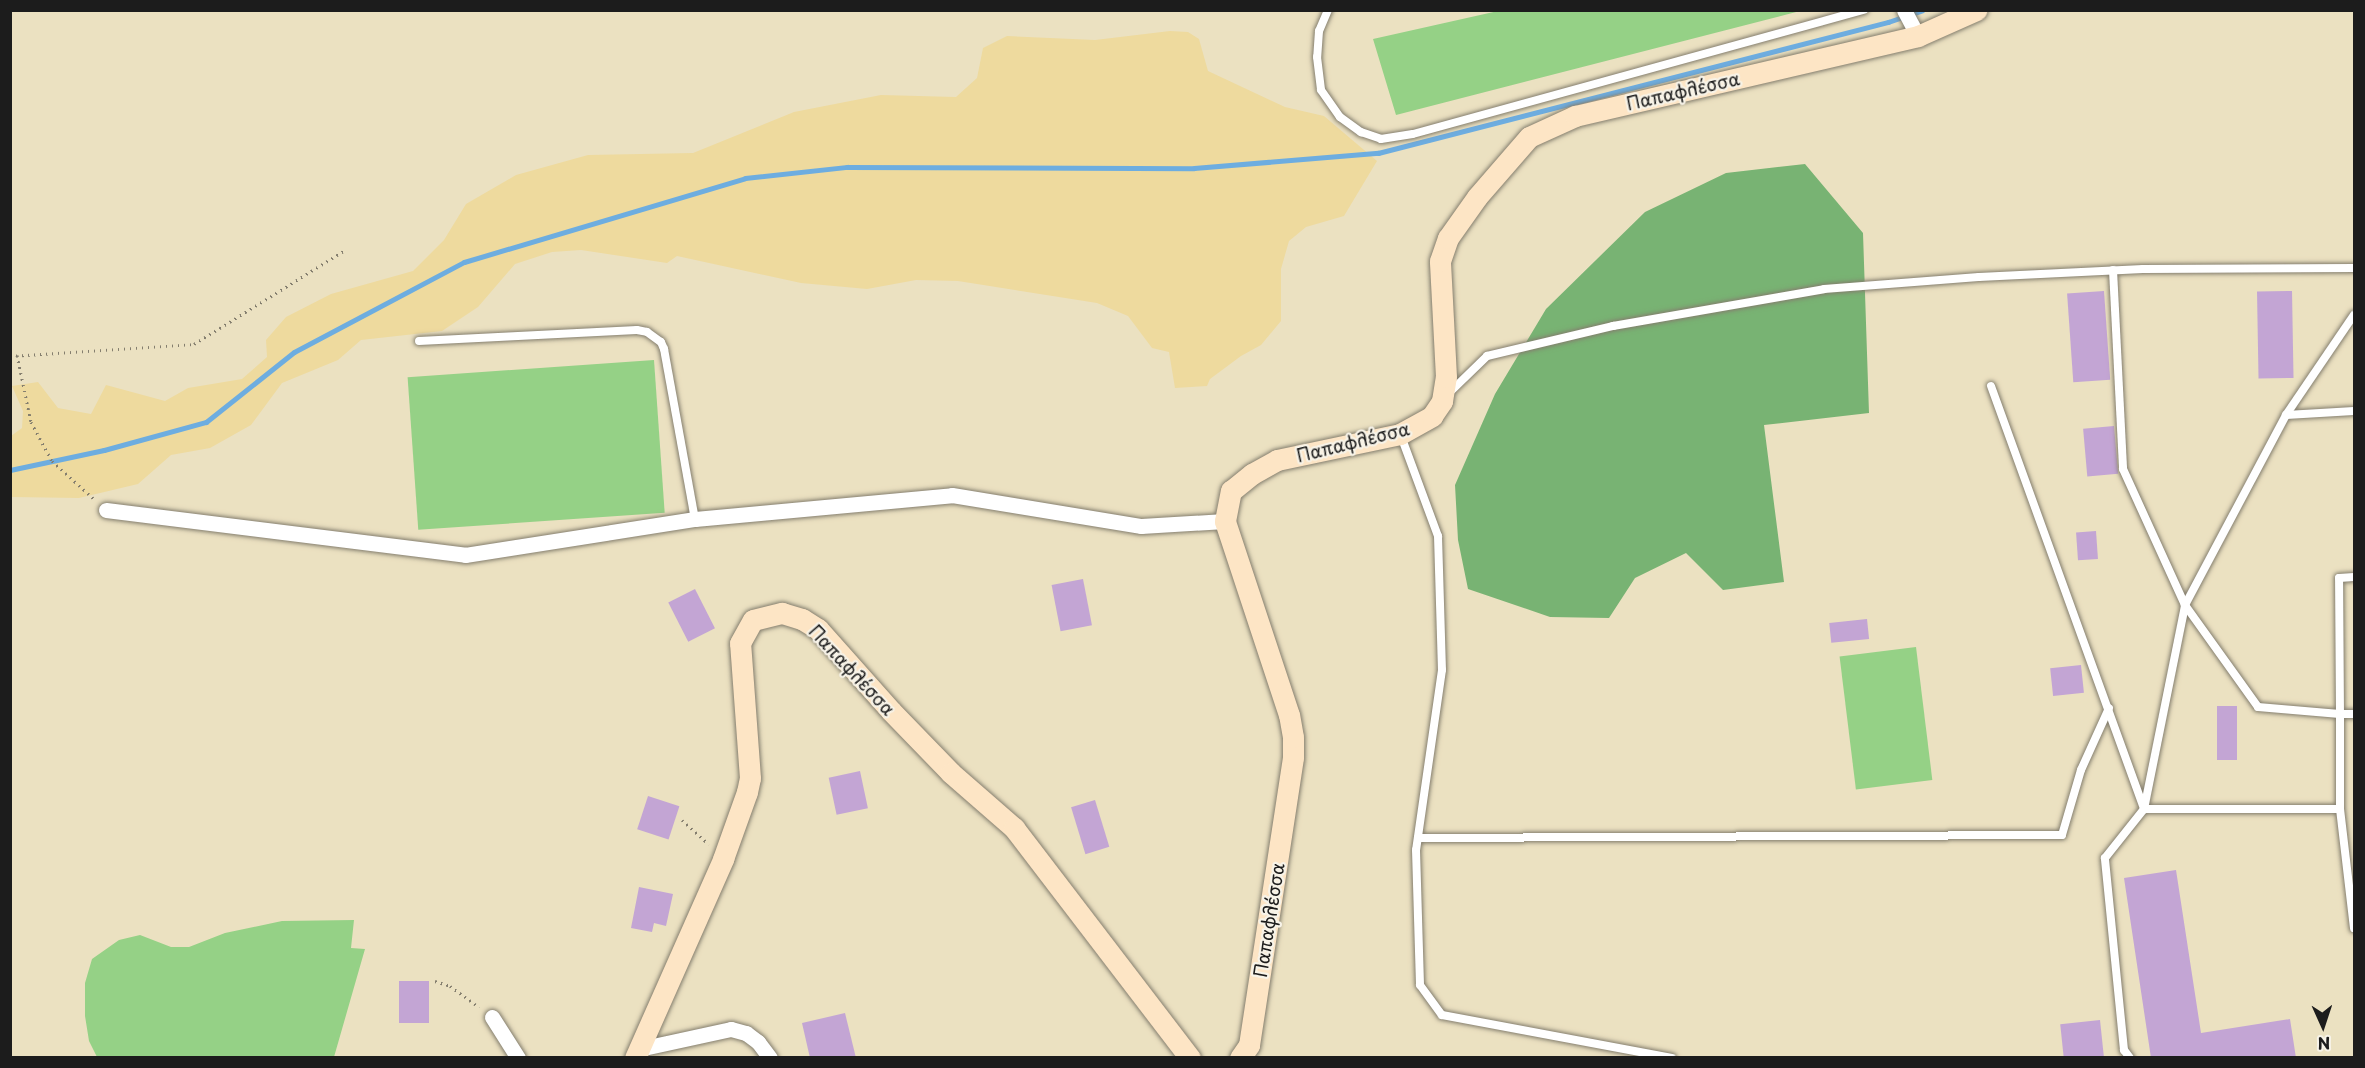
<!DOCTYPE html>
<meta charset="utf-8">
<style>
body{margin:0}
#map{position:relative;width:2365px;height:1068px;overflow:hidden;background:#ebe1c1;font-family:"Playpen Sans",sans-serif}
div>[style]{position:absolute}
.green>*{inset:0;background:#95d186;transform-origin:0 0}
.forest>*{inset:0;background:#78b373}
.sand>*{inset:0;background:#eeda9e}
.stream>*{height:5px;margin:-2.5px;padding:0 2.5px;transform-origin:2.5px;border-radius:2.5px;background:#6dade0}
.building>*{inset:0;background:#c3a5d4;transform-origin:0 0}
.path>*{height:3px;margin-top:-1.5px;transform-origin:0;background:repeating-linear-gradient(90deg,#847e6e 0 1.5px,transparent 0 6px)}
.roads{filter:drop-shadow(0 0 2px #847e6e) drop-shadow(0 0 2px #847e6e)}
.lane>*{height:8px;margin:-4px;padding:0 4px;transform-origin:4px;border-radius:4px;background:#fff}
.street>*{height:15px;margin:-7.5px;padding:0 7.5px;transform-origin:7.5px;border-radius:7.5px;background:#fff}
.secondary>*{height:21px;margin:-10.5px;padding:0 10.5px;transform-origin:10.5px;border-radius:10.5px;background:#fde5c5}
span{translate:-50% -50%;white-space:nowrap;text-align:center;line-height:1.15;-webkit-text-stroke:4.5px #f7f3e8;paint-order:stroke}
.street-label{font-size:18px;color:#1c1c1c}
.frame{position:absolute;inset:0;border:12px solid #1c1c1c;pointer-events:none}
.north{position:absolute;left:2293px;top:996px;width:60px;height:60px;-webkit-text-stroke:4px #f7f3e8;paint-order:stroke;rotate:177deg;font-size:16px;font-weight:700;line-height:24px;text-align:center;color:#1c1c1c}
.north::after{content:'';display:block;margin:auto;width:21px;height:27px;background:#1c1c1c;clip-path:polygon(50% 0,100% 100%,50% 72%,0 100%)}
</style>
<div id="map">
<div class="green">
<div style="clip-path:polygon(1498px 11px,1498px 10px,1800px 11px,1396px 115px,1373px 39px)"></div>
<div style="left:654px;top:360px;width:153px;height:247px;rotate:86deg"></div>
<div style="left:1916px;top:647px;width:134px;height:77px;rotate:83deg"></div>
<div style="clip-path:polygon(354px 920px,351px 948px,365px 949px,334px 1057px,97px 1057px,89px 1041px,85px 1016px,85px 983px,92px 959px,119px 940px,140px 935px,171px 947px,189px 947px,225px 933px,282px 921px)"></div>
</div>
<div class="forest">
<div style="clip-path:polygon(1805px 164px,1863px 233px,1869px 413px,1764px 425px,1784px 582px,1723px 590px,1686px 553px,1635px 578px,1609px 618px,1550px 617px,1468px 589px,1458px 540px,1455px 485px,1495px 394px,1546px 309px,1645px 212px,1726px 173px)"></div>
</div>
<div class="sand">
<div style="clip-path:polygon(1170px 31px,1188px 32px,1199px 39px,1208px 71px,1285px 107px,1324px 116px,1377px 161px,1344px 216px,1306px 227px,1289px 241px,1281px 269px,1281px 321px,1261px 345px,1241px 356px,1210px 379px,1207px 386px,1175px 388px,1169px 352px,1152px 348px,1128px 316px,1097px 303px,958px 281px,916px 280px,867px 289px,801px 283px,677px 256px,667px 263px,581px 250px,552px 252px,515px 264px,478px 307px,442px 331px,361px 340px,338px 360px,282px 383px,251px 425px,210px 448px,171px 455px,138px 484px,79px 498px,11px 497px,11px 436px,22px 428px,23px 411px,12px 386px,38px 382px,58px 408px,91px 414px,106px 385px,165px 401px,188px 388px,242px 379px,267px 357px,266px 340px,286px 317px,331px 294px,413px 271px,444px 240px,466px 204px,516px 175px,588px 155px,693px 153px,794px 112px,881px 95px,956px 97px,977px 78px,983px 48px,1007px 36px,1095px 40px)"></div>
</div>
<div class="stream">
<div style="left:10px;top:470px;width:96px;rotate:-12deg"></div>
<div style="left:104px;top:450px;width:106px;rotate:-15.4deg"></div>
<div style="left:206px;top:422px;width:112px;rotate:-38.5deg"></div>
<div style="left:294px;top:352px;width:192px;rotate:-27.9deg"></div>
<div style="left:464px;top:262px;width:293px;rotate:-16.6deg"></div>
<div style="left:745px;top:178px;width:103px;rotate:-6.2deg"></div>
<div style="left:847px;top:167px;width:347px;rotate:0.2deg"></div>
<div style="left:1194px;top:168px;width:185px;rotate:-4.7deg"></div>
<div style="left:1378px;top:153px;width:527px;rotate:-14.41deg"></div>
<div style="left:1888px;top:22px;width:36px;rotate:-19deg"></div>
</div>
<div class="building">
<div style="left:2104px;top:291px;width:89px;height:37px;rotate:86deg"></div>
<div style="left:2292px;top:291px;width:87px;height:35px;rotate:89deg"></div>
<div style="left:2114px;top:426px;width:48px;height:31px;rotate:85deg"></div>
<div style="left:2096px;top:531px;width:28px;height:20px;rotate:86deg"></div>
<div style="left:1083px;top:579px;width:47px;height:32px;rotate:79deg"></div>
<div style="left:695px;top:589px;width:44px;height:30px;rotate:63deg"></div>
<div style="left:1867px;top:619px;width:20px;height:38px;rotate:84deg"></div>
<div style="left:2081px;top:665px;width:28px;height:31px;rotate:84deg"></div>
<div style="left:2217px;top:706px;width:20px;height:54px"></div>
<div style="left:860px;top:771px;width:38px;height:32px;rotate:78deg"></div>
<div style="left:648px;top:796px;width:33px;height:35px;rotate:18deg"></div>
<div style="left:1095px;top:800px;width:49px;height:25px;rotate:73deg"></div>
<div style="clip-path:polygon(2176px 870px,2201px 1033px,2290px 1019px,2296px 1058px,2151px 1058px,2124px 878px)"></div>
<div style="clip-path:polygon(639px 887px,673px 894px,666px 926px,654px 923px,652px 932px,631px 928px)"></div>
<div style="left:399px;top:981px;width:30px;height:42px"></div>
<div style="clip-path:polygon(845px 1013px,856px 1058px,810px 1058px,802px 1023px)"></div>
<div style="left:2100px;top:1020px;width:38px;height:40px;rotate:84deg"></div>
</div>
<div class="path">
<div style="left:17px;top:355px;width:68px;rotate:78.2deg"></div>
<div style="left:31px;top:422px;width:44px;rotate:61.7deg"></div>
<div style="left:52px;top:461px;width:57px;rotate:42.1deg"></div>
<div style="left:10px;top:356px;width:184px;rotate:-3.7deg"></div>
<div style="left:194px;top:344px;width:178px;rotate:-31.9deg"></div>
<div style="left:682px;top:820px;width:36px;rotate:42deg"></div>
<div style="left:435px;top:981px;width:16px;rotate:18deg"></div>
<div style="left:450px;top:986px;width:36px;rotate:36deg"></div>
</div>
<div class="roads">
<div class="lane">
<div style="left:1328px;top:10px;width:23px;rotate:113deg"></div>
<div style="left:1319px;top:31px;width:26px;rotate:94deg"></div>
<div style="left:1317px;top:57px;width:33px;rotate:83deg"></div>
<div style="left:1321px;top:90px;width:33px;rotate:55deg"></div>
<div style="left:1340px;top:117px;width:26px;rotate:36deg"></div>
<div style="left:1361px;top:132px;width:21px;rotate:19deg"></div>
<div style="left:1381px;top:139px;width:32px;rotate:-9deg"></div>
<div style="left:1413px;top:134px;width:468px;rotate:-15.4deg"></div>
<div style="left:2113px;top:270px;width:199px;rotate:87.1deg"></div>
<div style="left:2123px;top:469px;width:149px;rotate:65.5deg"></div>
<div style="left:2185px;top:605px;width:125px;rotate:54.4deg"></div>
<div style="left:2258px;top:707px;width:82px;rotate:4.9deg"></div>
<div style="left:2340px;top:714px;width:136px;rotate:-90.4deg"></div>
<div style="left:2339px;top:578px;width:15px;rotate:-4deg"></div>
<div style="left:419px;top:341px;width:218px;rotate:-2.9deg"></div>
<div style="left:637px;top:330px;width:10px;rotate:11deg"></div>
<div style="left:647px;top:332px;width:17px;rotate:36deg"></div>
<div style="left:661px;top:342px;width:8px;rotate:67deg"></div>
<div style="left:664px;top:349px;width:173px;rotate:79.7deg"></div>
<div style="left:1991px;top:386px;width:449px;rotate:70.1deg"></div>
<div style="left:1449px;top:393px;width:53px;rotate:-44.2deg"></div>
<div style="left:1487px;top:356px;width:130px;rotate:-13.4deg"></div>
<div style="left:1613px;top:326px;width:214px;rotate:-9.9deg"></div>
<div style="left:1824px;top:289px;width:155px;rotate:-4.4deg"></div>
<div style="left:1979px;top:277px;width:164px;rotate:-2.8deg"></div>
<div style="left:2143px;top:269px;width:211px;rotate:-0.3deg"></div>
<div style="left:2286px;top:415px;width:121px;rotate:-55.8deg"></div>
<div style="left:1401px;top:436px;width:107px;rotate:69.7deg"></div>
<div style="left:1438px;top:536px;width:134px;rotate:88.3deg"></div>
<div style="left:1442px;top:670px;width:182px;rotate:98.2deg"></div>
<div style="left:1416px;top:850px;width:135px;rotate:88.3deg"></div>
<div style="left:1420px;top:985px;width:37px;rotate:54deg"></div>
<div style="left:1442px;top:1015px;width:234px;rotate:10.6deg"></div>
<div style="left:2354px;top:714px;width:14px;rotate:180deg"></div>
<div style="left:2340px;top:714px;width:95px;rotate:90deg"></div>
<div style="left:2340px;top:809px;width:120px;rotate:83.3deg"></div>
<div style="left:2144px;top:809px;width:208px;rotate:-78.6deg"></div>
<div style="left:2185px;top:605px;width:215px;rotate:-62deg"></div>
<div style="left:2286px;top:415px;width:68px;rotate:-3.4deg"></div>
<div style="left:1418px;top:838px;width:644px;rotate:-0.27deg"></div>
<div style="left:2062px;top:835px;width:68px;rotate:-73.7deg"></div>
<div style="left:2081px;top:770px;width:68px;rotate:-65.7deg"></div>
<div style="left:2130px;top:1058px;width:10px;rotate:-127deg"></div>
<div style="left:2124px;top:1050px;width:193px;rotate:-95.7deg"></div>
<div style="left:2105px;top:858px;width:63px;rotate:-51.5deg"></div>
<div style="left:2144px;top:809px;width:196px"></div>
</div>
<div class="street">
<div style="left:1904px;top:10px;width:30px;rotate:62deg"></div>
<div style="left:106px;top:510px;width:362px;rotate:7.1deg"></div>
<div style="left:465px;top:555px;width:233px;rotate:-8.9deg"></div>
<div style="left:695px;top:519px;width:258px;rotate:-5.3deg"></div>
<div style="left:952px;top:495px;width:192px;rotate:9.3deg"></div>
<div style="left:1141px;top:526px;width:84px;rotate:-3.4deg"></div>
<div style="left:492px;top:1017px;width:49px;rotate:57.6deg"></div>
<div style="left:639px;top:1049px;width:94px;rotate:-12.3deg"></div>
<div style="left:731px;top:1029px;width:16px;rotate:15deg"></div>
<div style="left:746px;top:1033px;width:15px;rotate:37deg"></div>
<div style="left:758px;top:1042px;width:20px;rotate:53deg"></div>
</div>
<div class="secondary">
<div style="left:635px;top:1058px;width:218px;rotate:-66.1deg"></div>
<div style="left:723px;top:859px;width:71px;rotate:-70.3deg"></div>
<div style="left:747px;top:792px;width:14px;rotate:-78deg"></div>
<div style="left:750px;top:778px;width:135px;rotate:-94.2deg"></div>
<div style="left:740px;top:643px;width:26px;rotate:-61deg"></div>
<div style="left:753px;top:620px;width:30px;rotate:-14deg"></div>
<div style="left:782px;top:613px;width:21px;rotate:17deg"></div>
<div style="left:802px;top:619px;width:19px;rotate:32deg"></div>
<div style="left:818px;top:629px;width:110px;rotate:48.3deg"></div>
<div style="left:891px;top:711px;width:86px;rotate:45.9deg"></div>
<div style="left:951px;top:773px;width:84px;rotate:41.1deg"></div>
<div style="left:1014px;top:828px;width:290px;rotate:52.6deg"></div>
<div style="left:1240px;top:1058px;width:16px;rotate:-55deg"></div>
<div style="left:1249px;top:1045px;width:291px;rotate:-81.3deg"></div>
<div style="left:1293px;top:757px;width:20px;rotate:-90deg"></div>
<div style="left:1293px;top:737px;width:22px;rotate:-100deg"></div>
<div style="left:1289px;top:715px;width:204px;rotate:-108.3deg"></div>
<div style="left:1225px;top:521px;width:31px;rotate:-79deg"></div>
<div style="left:1231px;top:491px;width:27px;rotate:-39deg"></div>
<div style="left:1252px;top:474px;width:29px;rotate:-29deg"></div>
<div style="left:1277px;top:460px;width:126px;rotate:-11.9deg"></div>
<div style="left:1400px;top:434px;width:37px;rotate:-29deg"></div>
<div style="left:1432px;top:416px;width:18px;rotate:-56deg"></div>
<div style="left:1442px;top:401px;width:24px;rotate:-81deg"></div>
<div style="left:1446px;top:377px;width:116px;rotate:-93deg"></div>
<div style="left:1440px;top:261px;width:24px;rotate:-71deg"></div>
<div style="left:1448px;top:238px;width:50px;rotate:-54.7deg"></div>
<div style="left:1477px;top:197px;width:79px;rotate:-49.1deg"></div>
<div style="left:1529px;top:137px;width:51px;rotate:-24.5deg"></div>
<div style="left:1575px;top:116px;width:352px;rotate:-13.1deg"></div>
<div style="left:1918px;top:36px;width:64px;rotate:-24.1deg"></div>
</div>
</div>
<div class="street-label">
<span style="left:1683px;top:91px;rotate:-13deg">Παπαφλέσσα</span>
<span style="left:1353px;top:442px;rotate:-14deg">Παπαφλέσσα</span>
<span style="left:852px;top:670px;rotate:47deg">Παπαφλέσσα</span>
<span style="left:1269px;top:920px;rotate:-81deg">Παπαφλέσσα</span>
</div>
<div class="frame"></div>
<div class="north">N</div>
</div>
